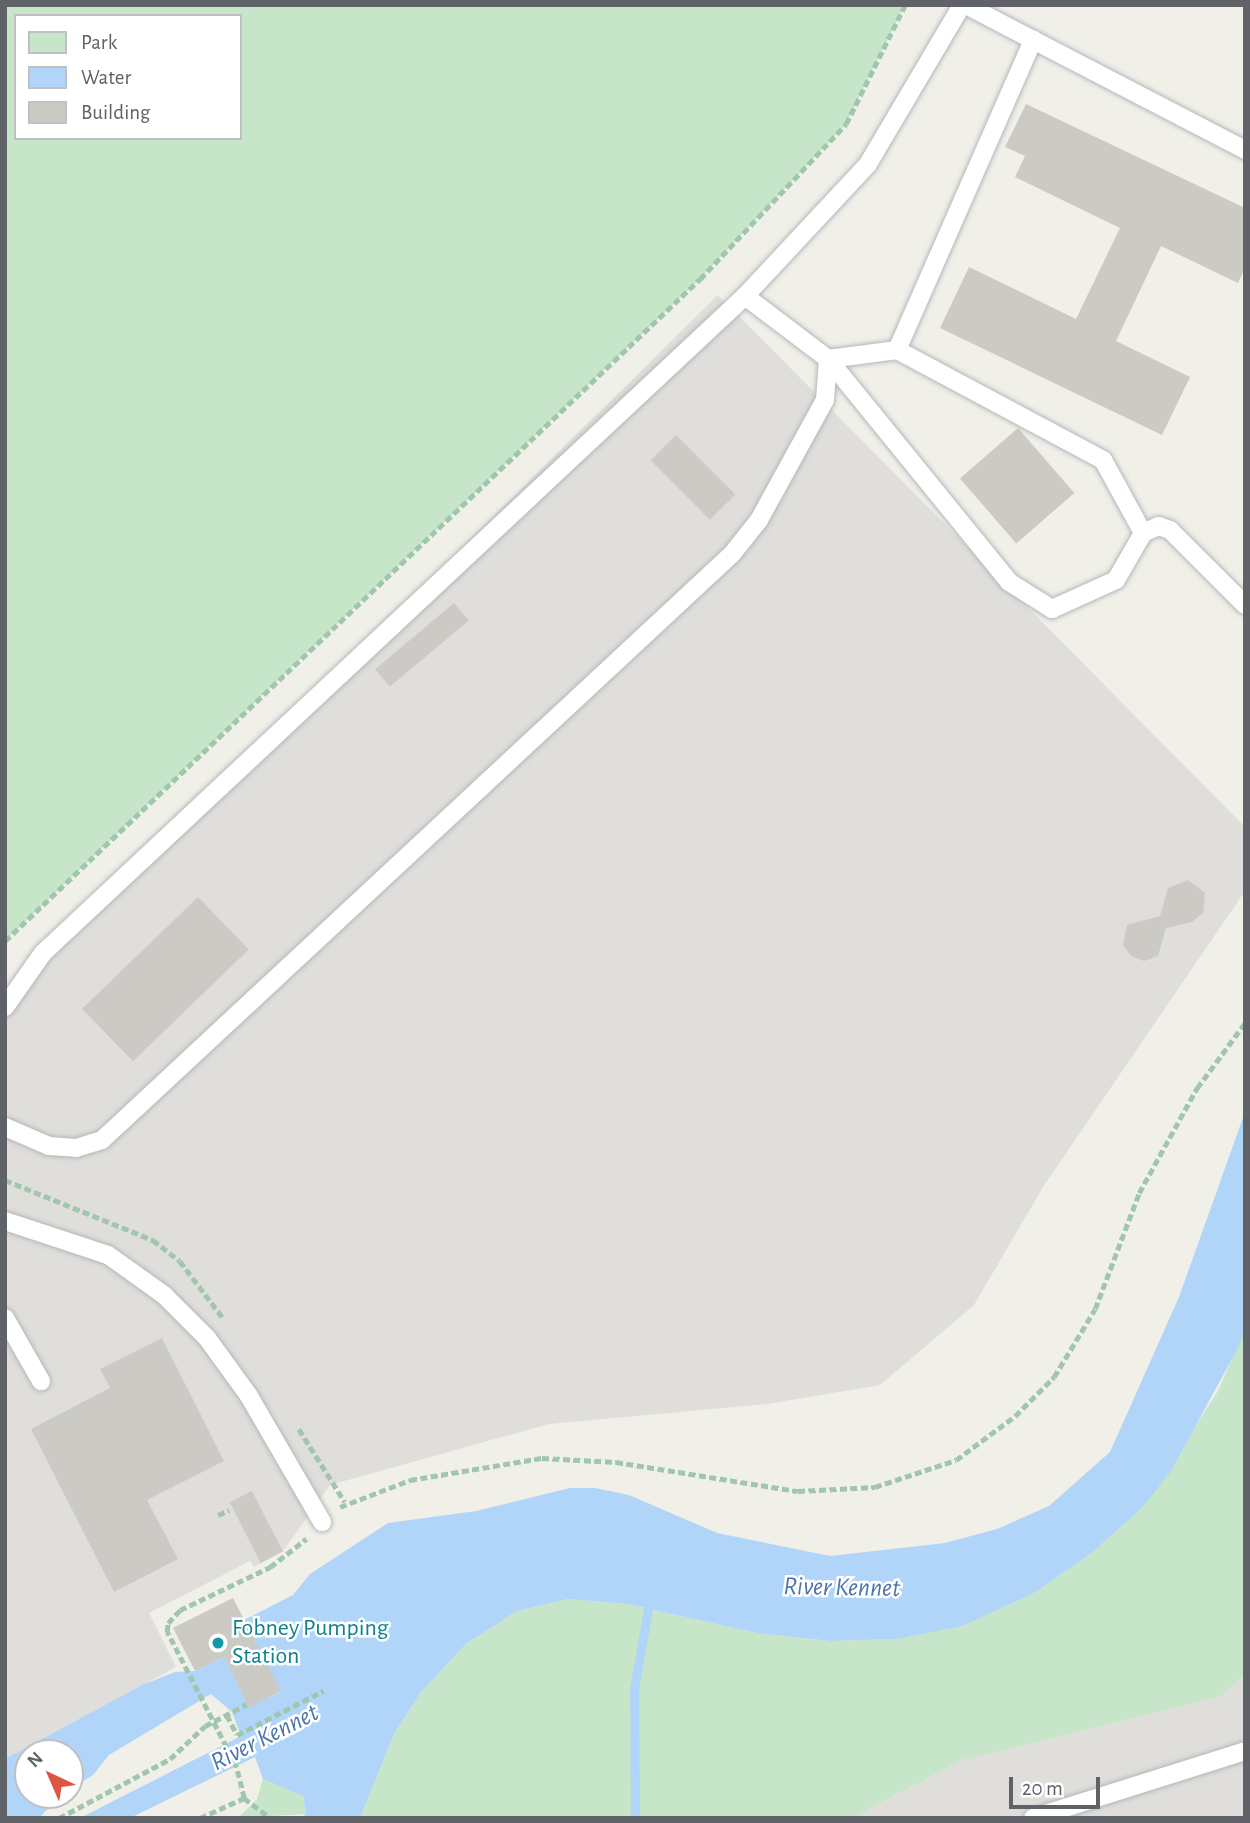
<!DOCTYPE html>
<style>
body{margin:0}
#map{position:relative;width:1250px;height:1823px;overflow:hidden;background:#f0efe8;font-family:"Alegreya Sans",sans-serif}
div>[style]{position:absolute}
.industrial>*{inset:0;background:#dfdeda}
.green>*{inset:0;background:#c7e5c9}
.water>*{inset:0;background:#b0d5f9}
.stream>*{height:9px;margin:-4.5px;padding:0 4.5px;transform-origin:4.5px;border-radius:4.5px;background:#b0d5f9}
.building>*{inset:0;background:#cccac5;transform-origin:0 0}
.path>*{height:4.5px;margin-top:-2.25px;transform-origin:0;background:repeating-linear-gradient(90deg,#a0c6ae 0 7px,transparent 0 10.5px)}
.roads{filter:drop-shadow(0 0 2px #b5b7bb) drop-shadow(0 0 2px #b5b7bb)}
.lane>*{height:18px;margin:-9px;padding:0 9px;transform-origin:9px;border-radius:9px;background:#fff}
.dots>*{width:19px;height:19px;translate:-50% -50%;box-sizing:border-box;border:4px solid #fff;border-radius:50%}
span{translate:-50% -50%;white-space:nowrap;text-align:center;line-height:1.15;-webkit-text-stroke:5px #fff;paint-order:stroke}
.culture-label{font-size:24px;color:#0d838f}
.left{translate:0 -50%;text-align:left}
.water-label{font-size:26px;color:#4c75ab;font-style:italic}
.frame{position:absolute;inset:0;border:7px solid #5f6267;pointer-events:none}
.legend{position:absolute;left:14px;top:14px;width:228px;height:126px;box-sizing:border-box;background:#fff;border:2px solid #bfc0c2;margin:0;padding:9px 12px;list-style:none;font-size:21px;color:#5f6267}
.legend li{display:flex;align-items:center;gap:14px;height:35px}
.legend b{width:35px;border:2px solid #bfc0c2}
.north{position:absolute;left:14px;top:1739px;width:70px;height:70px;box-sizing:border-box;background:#fff;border:2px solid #bfc0c2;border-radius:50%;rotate:316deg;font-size:19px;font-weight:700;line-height:28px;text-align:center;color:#5f6267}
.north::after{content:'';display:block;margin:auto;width:24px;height:32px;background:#dd5642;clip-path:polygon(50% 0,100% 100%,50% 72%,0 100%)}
.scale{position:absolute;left:1009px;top:1777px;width:91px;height:32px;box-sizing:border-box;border:4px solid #5f6267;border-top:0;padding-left:9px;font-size:21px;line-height:24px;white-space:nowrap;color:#5f6267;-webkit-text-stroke:5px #fff;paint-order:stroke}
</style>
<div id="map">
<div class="industrial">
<div style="clip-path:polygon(718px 295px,1245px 827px,1245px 891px,1043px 1187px,974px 1305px,880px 1385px,767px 1404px,549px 1424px,330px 1485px,283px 1551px,254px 1567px,250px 1561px,149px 1613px,176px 1667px,5px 1759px,5px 997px)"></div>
<div style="clip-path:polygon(1245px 1671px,1245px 1818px,852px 1818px,962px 1760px,1220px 1697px)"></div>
</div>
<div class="green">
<div style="clip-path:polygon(evenodd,5px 5px,905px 5px,846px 124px,700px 279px,5px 941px,5px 5px,16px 16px,240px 16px,240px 138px,16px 138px,16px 16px)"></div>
<div style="clip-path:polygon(1245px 1329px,1245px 1673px,1220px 1697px,962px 1760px,852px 1818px,360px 1818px,394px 1734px,421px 1692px,466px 1644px,517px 1611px,568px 1599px,627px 1604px,757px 1633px,830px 1641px,896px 1639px,1034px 1593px,1093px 1552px,1143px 1507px,1218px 1391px)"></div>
<div style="clip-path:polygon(263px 1779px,303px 1796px,306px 1814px,238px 1818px,257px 1799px)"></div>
</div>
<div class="water">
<div style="clip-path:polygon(1245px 1112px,1245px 1329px,1239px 1346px,1171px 1471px,1143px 1507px,1093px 1552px,1034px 1593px,962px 1626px,896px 1639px,830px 1641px,757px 1633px,627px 1604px,568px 1599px,517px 1611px,466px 1644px,421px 1692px,394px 1734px,360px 1818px,301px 1818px,306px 1814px,303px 1796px,263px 1779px,255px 1757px,130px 1818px,80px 1818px,241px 1736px,232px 1712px,211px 1694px,109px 1755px,93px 1775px,70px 1789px,70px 1753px,28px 1753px,28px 1795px,61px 1795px,39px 1818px,5px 1818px,5px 1759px,142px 1685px,175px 1672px,195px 1671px,224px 1657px,249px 1707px,280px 1692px,244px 1620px,293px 1595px,310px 1574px,388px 1523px,476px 1511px,570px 1488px,595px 1488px,629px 1495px,717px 1533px,830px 1556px,945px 1543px,997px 1529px,1049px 1506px,1110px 1452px,1179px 1297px)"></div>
</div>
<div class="stream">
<div style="left:635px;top:1818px;width:129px;rotate:-90.4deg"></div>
<div style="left:634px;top:1689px;width:93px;rotate:-80.1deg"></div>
</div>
<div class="building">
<div style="clip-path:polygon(1026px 104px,1245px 208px,1245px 268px,1238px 283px,1161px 246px,1116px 341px,1190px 377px,1162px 435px,940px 328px,969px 267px,1076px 319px,1120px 228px,1015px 177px,1025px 156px,1005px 147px)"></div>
<div style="left:1018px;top:428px;width:86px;height:77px;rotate:49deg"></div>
<div style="left:676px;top:435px;width:84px;height:36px;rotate:45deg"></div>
<div style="left:454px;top:603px;width:23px;height:103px;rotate:50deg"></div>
<div style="clip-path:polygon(1188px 880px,1205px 893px,1203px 913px,1192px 922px,1166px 928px,1158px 956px,1144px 961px,1131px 956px,1123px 945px,1127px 925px,1160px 916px,1168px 888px)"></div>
<div style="left:198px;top:897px;width:73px;height:161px;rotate:46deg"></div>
<div style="clip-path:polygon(162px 1338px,224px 1461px,147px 1500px,178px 1559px,114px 1592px,31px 1429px,110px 1388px,100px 1369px)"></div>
<div style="left:252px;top:1491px;width:68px;height:25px;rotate:63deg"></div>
<div style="clip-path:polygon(233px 1598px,281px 1691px,249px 1708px,224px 1657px,195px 1671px,173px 1628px)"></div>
</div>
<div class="path">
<div style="left:5px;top:941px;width:960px;rotate:-43.61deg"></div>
<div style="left:700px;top:279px;width:213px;rotate:-46.7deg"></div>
<div style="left:846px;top:124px;width:133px;rotate:-63.6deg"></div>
<div style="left:5px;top:1180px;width:160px;rotate:22.1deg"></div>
<div style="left:153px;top:1240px;width:34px;rotate:38deg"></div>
<div style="left:180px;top:1261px;width:71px;rotate:53deg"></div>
<div style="left:299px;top:1429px;width:86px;rotate:57.8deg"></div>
<div style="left:340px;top:1507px;width:75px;rotate:-21.1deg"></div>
<div style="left:410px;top:1480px;width:134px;rotate:-9.5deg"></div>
<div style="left:542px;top:1458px;width:74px;rotate:3.1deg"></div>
<div style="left:616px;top:1462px;width:184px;rotate:9.1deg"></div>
<div style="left:798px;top:1491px;width:77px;rotate:-3deg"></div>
<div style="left:875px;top:1487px;width:85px;rotate:-18.4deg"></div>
<div style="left:956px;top:1460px;width:74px;rotate:-36.7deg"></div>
<div style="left:1015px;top:1416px;width:55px;rotate:-45deg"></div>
<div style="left:1054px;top:1377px;width:79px;rotate:-58.9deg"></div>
<div style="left:1095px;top:1309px;width:124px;rotate:-69.2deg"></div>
<div style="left:1139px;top:1193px;width:120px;rotate:-61.1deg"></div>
<div style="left:1197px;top:1088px;width:81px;rotate:-53.6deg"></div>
<div style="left:218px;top:1515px;width:12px;rotate:-24deg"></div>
<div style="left:227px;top:1715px;width:22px;rotate:63deg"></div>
<div style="left:237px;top:1735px;width:97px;rotate:-27.1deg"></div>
<div style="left:244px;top:1798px;width:34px;rotate:37deg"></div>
<div style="left:59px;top:1818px;width:126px;rotate:-28deg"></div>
<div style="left:170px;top:1759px;width:48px;rotate:-43.3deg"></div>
<div style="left:205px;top:1726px;width:47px;rotate:-27.6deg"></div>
<div style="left:200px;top:1818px;width:48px;rotate:-24.4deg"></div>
<div style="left:244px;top:1798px;width:33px;rotate:-104deg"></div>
<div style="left:236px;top:1766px;width:151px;rotate:-117.2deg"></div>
<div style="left:167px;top:1632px;width:9px;rotate:-84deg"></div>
<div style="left:168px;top:1623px;width:18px;rotate:-47deg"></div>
<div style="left:180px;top:1610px;width:100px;rotate:-25.5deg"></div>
<div style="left:270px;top:1567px;width:46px;rotate:-37.9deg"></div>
</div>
<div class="roads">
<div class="lane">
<div style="left:1033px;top:40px;width:239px;rotate:27.4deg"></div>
<div style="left:745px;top:296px;width:104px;rotate:37.2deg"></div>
<div style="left:828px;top:359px;width:70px;rotate:-7.4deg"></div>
<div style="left:828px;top:359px;width:287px;rotate:50.9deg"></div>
<div style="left:1009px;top:582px;width:51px;rotate:32.1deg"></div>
<div style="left:1052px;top:609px;width:70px;rotate:-24.4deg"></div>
<div style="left:1116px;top:580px;width:54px;rotate:-60.1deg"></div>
<div style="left:1143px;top:533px;width:83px;rotate:-118.7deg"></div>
<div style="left:1103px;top:460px;width:234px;rotate:-151.9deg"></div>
<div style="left:897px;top:350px;width:339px;rotate:-66.3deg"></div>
<div style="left:1033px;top:40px;width:76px;rotate:-152.4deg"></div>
<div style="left:1143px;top:533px;width:17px;rotate:-24deg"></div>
<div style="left:1159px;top:526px;width:12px;rotate:20deg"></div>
<div style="left:1170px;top:530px;width:106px;rotate:45deg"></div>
<div style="left:5px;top:1007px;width:66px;rotate:-54.9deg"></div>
<div style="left:43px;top:953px;width:961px;rotate:-43.1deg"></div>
<div style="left:745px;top:296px;width:180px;rotate:-47deg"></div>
<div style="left:868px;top:164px;width:185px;rotate:-59.4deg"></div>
<div style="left:5px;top:1127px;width:48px;rotate:23.4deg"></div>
<div style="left:49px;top:1146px;width:27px;rotate:4deg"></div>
<div style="left:76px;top:1148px;width:27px;rotate:-17deg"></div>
<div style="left:102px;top:1140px;width:860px;rotate:-42.93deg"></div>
<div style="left:732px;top:554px;width:43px;rotate:-51.5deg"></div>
<div style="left:759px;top:520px;width:137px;rotate:-61.2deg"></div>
<div style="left:825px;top:400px;width:41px;rotate:-85.8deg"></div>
<div style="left:5px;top:1221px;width:108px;rotate:18.3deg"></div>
<div style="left:108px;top:1255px;width:69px;rotate:35.5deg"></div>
<div style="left:164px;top:1295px;width:61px;rotate:45deg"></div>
<div style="left:207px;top:1338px;width:72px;rotate:54.1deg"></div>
<div style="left:249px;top:1396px;width:146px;rotate:59.9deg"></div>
<div style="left:5px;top:1318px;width:73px;rotate:60.3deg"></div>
<div style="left:1033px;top:1818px;width:222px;rotate:-17.5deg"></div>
</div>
</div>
<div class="dots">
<div style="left:218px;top:1643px;background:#0f9aa8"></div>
</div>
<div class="culture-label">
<span class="left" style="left:232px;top:1643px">Fobney Pumping<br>Station</span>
</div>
<div class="water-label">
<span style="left:842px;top:1588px;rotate:1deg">River Kennet</span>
<span style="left:265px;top:1738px;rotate:-27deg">River Kennet</span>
</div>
<div class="frame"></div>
<ul class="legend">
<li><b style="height:19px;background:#c7e5c9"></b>Park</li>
<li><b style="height:19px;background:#b0d5f9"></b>Water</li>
<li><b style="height:19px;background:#cccac5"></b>Building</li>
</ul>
<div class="north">N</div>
<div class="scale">20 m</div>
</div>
